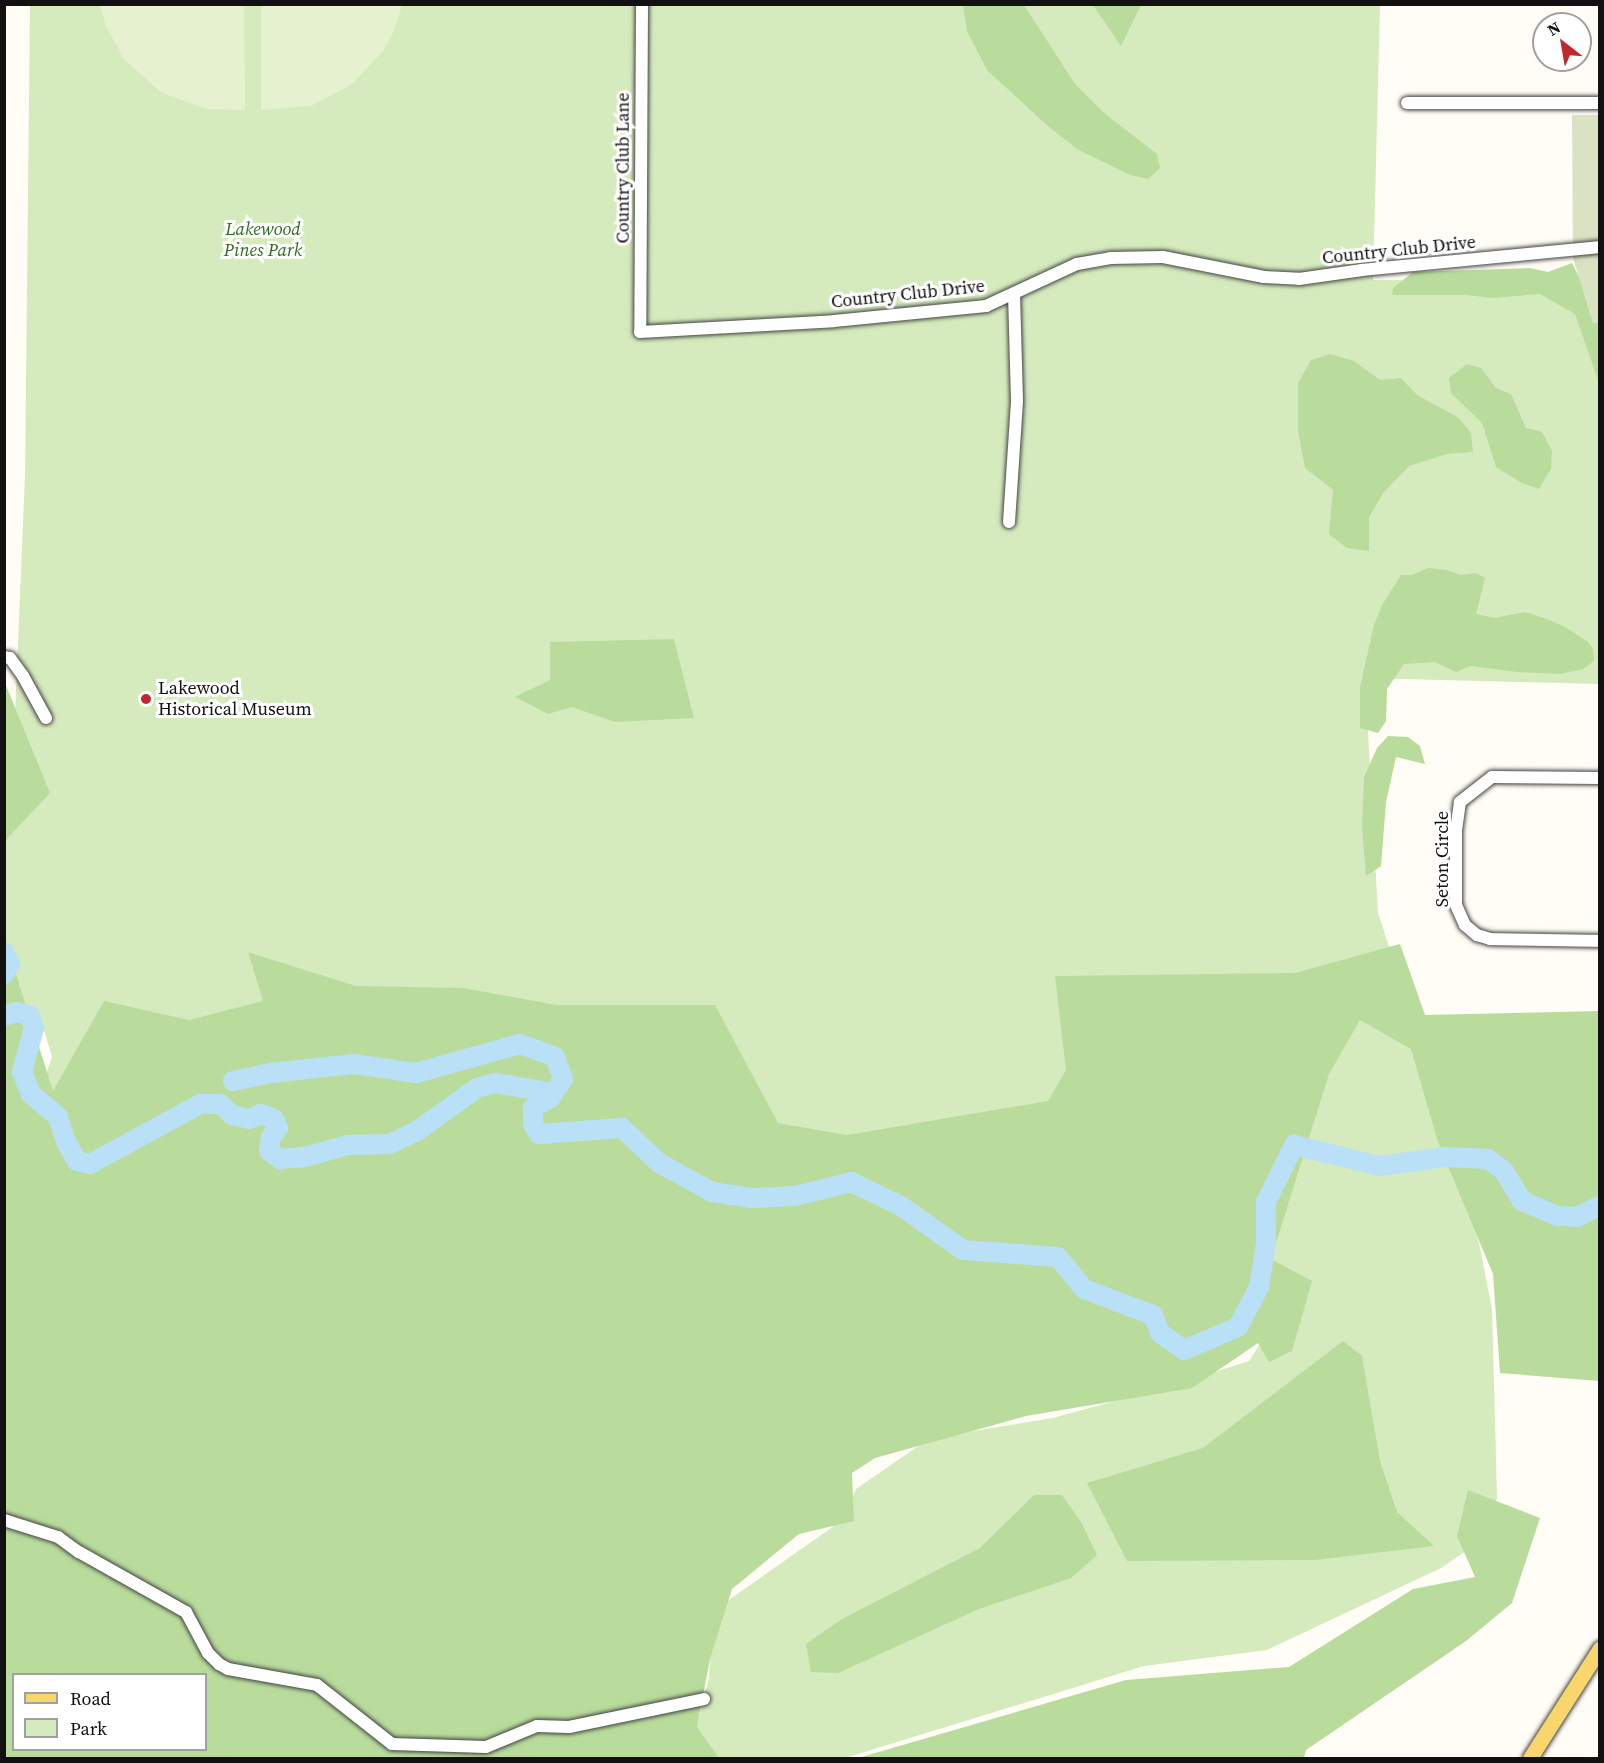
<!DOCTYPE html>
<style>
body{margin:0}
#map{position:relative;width:1604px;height:1763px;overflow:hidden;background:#fffdf5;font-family:"Source Serif 4",serif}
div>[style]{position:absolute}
.green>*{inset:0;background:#d5ebbd}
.forest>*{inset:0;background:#b9dc9c}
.cemetery>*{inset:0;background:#d9e3c4}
.pitch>*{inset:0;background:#e6f2cf}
.river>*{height:20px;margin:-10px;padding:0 10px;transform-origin:10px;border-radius:10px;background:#b9e0f7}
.roads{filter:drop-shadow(0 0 2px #444) drop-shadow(0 0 2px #444)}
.minor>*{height:12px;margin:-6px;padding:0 6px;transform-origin:6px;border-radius:6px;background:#fff}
.major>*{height:15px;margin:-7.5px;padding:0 7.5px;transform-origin:7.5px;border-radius:7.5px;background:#f9d66b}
.dots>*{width:16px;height:16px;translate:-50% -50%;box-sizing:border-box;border:3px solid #fff;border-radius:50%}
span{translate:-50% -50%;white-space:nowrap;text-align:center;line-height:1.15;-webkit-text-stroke:6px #fff;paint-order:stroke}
.street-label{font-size:18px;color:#111}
.park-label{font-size:18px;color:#2f6b1f;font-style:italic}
.poi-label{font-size:18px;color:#111}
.left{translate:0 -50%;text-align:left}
.frame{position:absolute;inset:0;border:6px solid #111;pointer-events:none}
.legend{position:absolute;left:12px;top:1673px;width:195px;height:78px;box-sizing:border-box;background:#fff;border:2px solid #a0a0a0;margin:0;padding:8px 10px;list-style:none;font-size:18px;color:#111}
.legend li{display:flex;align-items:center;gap:12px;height:30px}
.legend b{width:30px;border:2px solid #a0a0a0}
.north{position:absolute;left:1532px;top:12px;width:60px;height:60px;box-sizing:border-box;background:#fff;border:2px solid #a0a0a0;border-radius:50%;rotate:329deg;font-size:16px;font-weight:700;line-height:24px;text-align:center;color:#111}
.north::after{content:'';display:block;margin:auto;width:21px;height:27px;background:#c4262e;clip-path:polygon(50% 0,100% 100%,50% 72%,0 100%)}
</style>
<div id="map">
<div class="green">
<div style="clip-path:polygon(30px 5px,1380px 5px,1373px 280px,1573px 281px,1599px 360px,1599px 684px,1365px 678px,1378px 913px,1442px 1110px,1479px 1243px,1492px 1309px,1497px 1498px,1482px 1540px,1441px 1568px,1267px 1650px,1144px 1666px,845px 1758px,718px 1758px,695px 1734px,709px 1678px,713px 1611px,844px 1519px,856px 1489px,930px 1438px,1053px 1418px,1177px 1384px,1249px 1361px,1268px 1332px,1098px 1110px,1058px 1257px,218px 1101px,40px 1091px,52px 1057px,44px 1030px,17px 1014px,5px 970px,11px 966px,4px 957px,4px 795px,12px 788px,25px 476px)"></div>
</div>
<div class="forest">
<div style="clip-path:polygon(963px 5px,1024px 5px,1075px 84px,1103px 112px,1157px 154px,1160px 168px,1148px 179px,1130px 175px,1077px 149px,1049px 127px,987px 70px,967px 31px)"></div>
<div style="clip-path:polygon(1093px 5px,1141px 5px,1121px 46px)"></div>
<div style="clip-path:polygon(1572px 263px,1599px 317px,1599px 383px,1575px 314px,1540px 294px,1492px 298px,1467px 295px,1392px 295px,1393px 288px,1413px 272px,1530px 268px,1548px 272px)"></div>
<div style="clip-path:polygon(1330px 354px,1354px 361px,1380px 380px,1401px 378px,1417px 395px,1459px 418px,1471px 433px,1473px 452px,1447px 454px,1409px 466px,1384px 492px,1369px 517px,1369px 551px,1347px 548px,1329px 534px,1333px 490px,1305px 468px,1298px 431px,1298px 383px,1311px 360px)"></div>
<div style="clip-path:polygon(1467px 364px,1481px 368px,1496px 388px,1511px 394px,1526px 428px,1542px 432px,1552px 451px,1551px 469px,1539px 489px,1522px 483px,1496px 467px,1482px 423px,1451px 393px,1449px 378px)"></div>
<div style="clip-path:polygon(1428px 568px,1447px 570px,1461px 575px,1476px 573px,1485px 578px,1476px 614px,1495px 618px,1525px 612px,1547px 619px,1565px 627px,1588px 642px,1593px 649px,1594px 661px,1583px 669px,1561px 674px,1517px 672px,1471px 666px,1456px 672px,1435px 662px,1404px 664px,1387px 689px,1386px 721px,1378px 733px,1360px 728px,1360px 687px,1374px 625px,1382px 605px,1401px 575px,1412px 575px)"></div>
<div style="clip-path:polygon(674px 639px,694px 718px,615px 722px,572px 707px,548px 714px,515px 697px,550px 680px,550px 642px)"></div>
<div style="clip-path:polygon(5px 683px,50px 793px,5px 841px,4px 841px)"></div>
<div style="clip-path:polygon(1388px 736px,1408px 737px,1420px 746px,1425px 764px,1396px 757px,1386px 802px,1381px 866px,1366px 876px,1362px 826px,1364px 777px,1377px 748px)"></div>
<div style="clip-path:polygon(evenodd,1400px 944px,1425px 1015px,1599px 1011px,1599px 1381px,1500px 1373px,1493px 1274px,1438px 1142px,1411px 1049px,1360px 1020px,1329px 1074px,1271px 1259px,1312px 1281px,1292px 1351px,1269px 1362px,1258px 1343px,1192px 1388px,1026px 1416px,875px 1458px,852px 1473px,854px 1521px,799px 1534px,732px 1589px,710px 1659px,697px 1727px,719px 1758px,5px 1758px,4px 961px,16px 974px,53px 1091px,104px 1001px,189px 1020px,263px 1001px,248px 952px,356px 986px,463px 988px,557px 1005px,715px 1005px,778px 1123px,847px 1135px,1048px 1101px,1066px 1070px,1055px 976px,1295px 973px,1400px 944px,14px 1674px,206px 1674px,206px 1750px,14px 1750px,14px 1674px)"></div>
<div style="clip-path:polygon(1343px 1341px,1362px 1356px,1380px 1461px,1397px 1512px,1434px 1546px,1315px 1560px,1127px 1561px,1087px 1483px,1203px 1448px)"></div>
<div style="clip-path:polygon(1468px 1490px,1540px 1518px,1512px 1603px,1466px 1641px,1306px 1750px,1304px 1758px,858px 1758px,1126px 1680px,1289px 1667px,1413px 1589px,1475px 1577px,1457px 1536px)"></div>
<div style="clip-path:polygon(1034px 1495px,1062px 1495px,1081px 1522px,1097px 1555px,1071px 1578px,979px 1609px,838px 1673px,811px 1672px,806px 1644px,842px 1619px,980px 1548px)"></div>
</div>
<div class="cemetery">
<div style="clip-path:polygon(1572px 115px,1599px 115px,1599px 323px,1593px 323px,1573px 258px)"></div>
</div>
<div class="pitch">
<div style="clip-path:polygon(100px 5px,244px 5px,245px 110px,208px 109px,162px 93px,124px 59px,106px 26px)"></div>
<div style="clip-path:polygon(261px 5px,261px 4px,402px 5px,394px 31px,383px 51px,352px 84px,311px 106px,261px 110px)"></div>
</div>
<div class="river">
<div style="left:4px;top:952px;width:13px;rotate:63deg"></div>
<div style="left:10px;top:964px;width:12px;rotate:121deg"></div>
<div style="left:4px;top:1016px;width:14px;rotate:-17deg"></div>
<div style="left:17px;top:1012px;width:14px;rotate:17deg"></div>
<div style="left:30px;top:1016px;width:13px;rotate:72deg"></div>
<div style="left:34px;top:1028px;width:46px;rotate:105.3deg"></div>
<div style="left:22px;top:1072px;width:24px;rotate:68deg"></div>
<div style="left:31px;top:1094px;width:35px;rotate:40deg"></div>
<div style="left:58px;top:1117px;width:26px;rotate:72deg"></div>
<div style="left:66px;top:1142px;width:22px;rotate:60deg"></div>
<div style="left:77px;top:1161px;width:13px;rotate:13deg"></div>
<div style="left:90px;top:1164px;width:125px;rotate:-28.6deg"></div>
<div style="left:200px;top:1104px;width:20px"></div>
<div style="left:220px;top:1104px;width:16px;rotate:43deg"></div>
<div style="left:232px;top:1115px;width:17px;rotate:13deg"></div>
<div style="left:249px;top:1119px;width:13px;rotate:-23deg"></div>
<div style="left:261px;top:1114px;width:14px;rotate:21deg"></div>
<div style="left:274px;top:1119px;width:10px;rotate:66deg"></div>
<div style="left:278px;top:1128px;width:11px;rotate:128deg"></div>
<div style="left:271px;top:1137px;width:14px;rotate:98deg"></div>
<div style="left:269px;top:1151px;width:14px;rotate:36deg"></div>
<div style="left:280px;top:1159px;width:25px;rotate:-5deg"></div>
<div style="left:305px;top:1157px;width:45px;rotate:-15.6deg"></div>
<div style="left:348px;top:1145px;width:42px;rotate:-1.4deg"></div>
<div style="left:390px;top:1144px;width:30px;rotate:-26deg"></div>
<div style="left:417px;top:1131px;width:74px;rotate:-35.6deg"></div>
<div style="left:477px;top:1088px;width:19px;rotate:-16deg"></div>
<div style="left:495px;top:1083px;width:48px;rotate:9.7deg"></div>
<div style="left:542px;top:1091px;width:11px;rotate:41deg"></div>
<div style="left:233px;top:1081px;width:39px;rotate:-12deg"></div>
<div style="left:271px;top:1073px;width:83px;rotate:-6.2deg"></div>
<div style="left:354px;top:1064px;width:63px;rotate:8.3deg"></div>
<div style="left:416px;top:1073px;width:108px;rotate:-15.6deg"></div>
<div style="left:520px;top:1044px;width:37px;rotate:20deg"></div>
<div style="left:555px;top:1057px;width:23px;rotate:70deg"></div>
<div style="left:563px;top:1079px;width:23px;rotate:124deg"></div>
<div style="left:550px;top:1098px;width:20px;rotate:150deg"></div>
<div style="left:533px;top:1108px;width:16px;rotate:90deg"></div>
<div style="left:533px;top:1124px;width:12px;rotate:59deg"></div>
<div style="left:539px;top:1134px;width:83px;rotate:-4.1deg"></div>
<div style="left:622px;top:1128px;width:51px;rotate:43.4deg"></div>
<div style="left:659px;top:1163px;width:60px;rotate:28.7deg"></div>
<div style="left:712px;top:1192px;width:40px;rotate:8.5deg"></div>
<div style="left:752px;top:1198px;width:43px;rotate:-2.7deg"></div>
<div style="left:795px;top:1196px;width:58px;rotate:-14deg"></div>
<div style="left:851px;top:1182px;width:55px;rotate:25.6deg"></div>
<div style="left:901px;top:1206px;width:76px;rotate:35.4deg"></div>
<div style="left:963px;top:1250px;width:95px;rotate:4.2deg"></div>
<div style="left:1058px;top:1257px;width:41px;rotate:50.9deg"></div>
<div style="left:1084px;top:1289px;width:74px;rotate:20.6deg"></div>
<div style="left:1153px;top:1315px;width:19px;rotate:69deg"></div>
<div style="left:1160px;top:1333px;width:29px;rotate:35deg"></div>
<div style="left:1184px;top:1350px;width:59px;rotate:-23.1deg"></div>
<div style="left:1238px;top:1327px;width:45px;rotate:-62.3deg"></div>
<div style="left:1259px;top:1287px;width:45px;rotate:-81deg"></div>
<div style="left:1266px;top:1243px;width:41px;rotate:-90deg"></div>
<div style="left:1266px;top:1202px;width:64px;rotate:-63.8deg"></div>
<div style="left:1294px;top:1145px;width:88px;rotate:13.9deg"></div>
<div style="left:1379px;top:1166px;width:68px;rotate:-7.7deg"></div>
<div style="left:1446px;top:1157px;width:42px;rotate:2.7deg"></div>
<div style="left:1488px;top:1159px;width:20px;rotate:37deg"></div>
<div style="left:1504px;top:1171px;width:35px;rotate:59deg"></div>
<div style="left:1522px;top:1201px;width:38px;rotate:23deg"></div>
<div style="left:1557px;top:1216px;width:20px;rotate:3deg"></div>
<div style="left:1577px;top:1217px;width:25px;rotate:-26deg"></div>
</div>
<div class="roads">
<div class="minor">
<div style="left:642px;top:4px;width:328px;rotate:90.3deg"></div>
<div style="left:640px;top:332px;width:194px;rotate:-3.2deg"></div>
<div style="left:834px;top:321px;width:153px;rotate:-5.6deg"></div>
<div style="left:986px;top:306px;width:100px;rotate:-24.8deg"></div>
<div style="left:1077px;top:264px;width:34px;rotate:-10deg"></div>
<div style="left:1110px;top:258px;width:53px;rotate:-1.1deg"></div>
<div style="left:1163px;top:257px;width:103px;rotate:11.2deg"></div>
<div style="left:1264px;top:277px;width:35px;rotate:3deg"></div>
<div style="left:1299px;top:279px;width:64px;rotate:-8.1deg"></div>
<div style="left:1362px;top:270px;width:239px;rotate:-5.5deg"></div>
<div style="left:1407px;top:103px;width:193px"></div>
<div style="left:1009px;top:522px;width:121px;rotate:-86.2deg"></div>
<div style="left:1017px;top:401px;width:107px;rotate:-91.6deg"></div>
<div style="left:4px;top:657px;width:6px;rotate:9deg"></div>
<div style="left:10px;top:658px;width:22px;rotate:54deg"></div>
<div style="left:23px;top:676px;width:48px;rotate:61.3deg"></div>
<div style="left:1600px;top:778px;width:108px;rotate:-179.5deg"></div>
<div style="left:1492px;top:777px;width:41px;rotate:142deg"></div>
<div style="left:1460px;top:802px;width:29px;rotate:98deg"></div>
<div style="left:1456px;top:831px;width:74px;rotate:90deg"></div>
<div style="left:1456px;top:905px;width:22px;rotate:66deg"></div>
<div style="left:1465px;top:925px;width:16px;rotate:40deg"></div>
<div style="left:1477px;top:935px;width:14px;rotate:17deg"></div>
<div style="left:1490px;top:939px;width:110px;rotate:1deg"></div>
<div style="left:4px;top:1520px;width:57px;rotate:17.5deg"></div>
<div style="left:58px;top:1537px;width:26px;rotate:36deg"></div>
<div style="left:79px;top:1552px;width:123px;rotate:29.3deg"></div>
<div style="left:186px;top:1612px;width:47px;rotate:61.8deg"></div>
<div style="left:208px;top:1653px;width:16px;rotate:45deg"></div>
<div style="left:219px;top:1664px;width:10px;rotate:29deg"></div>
<div style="left:228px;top:1669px;width:90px;rotate:10.2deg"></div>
<div style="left:317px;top:1685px;width:95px;rotate:38.2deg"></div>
<div style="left:392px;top:1744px;width:94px;rotate:1.8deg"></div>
<div style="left:486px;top:1747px;width:55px;rotate:-22.4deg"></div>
<div style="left:537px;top:1726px;width:32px;rotate:2deg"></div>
<div style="left:569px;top:1727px;width:138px;rotate:-11.7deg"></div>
</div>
<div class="major">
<div style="left:1530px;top:1758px;width:130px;rotate:-57.5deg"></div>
</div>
</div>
<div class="dots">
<div style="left:146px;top:699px;background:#c4262e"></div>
</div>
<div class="street-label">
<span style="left:623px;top:168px;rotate:-90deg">Country Club Lane</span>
<span style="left:1399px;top:250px;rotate:-6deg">Country Club Drive</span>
<span style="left:908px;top:294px;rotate:-6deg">Country Club Drive</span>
<span style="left:1442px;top:859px;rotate:-90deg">Seton Circle</span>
</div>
<div class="park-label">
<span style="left:263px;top:240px">Lakewood<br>Pines Park</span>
</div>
<div class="poi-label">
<span class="left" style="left:158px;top:699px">Lakewood<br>Historical Museum</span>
</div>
<div class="frame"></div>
<ul class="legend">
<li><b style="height:8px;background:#f9d66b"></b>Road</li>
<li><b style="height:16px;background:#d5ebbd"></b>Park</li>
</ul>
<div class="north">N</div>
</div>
